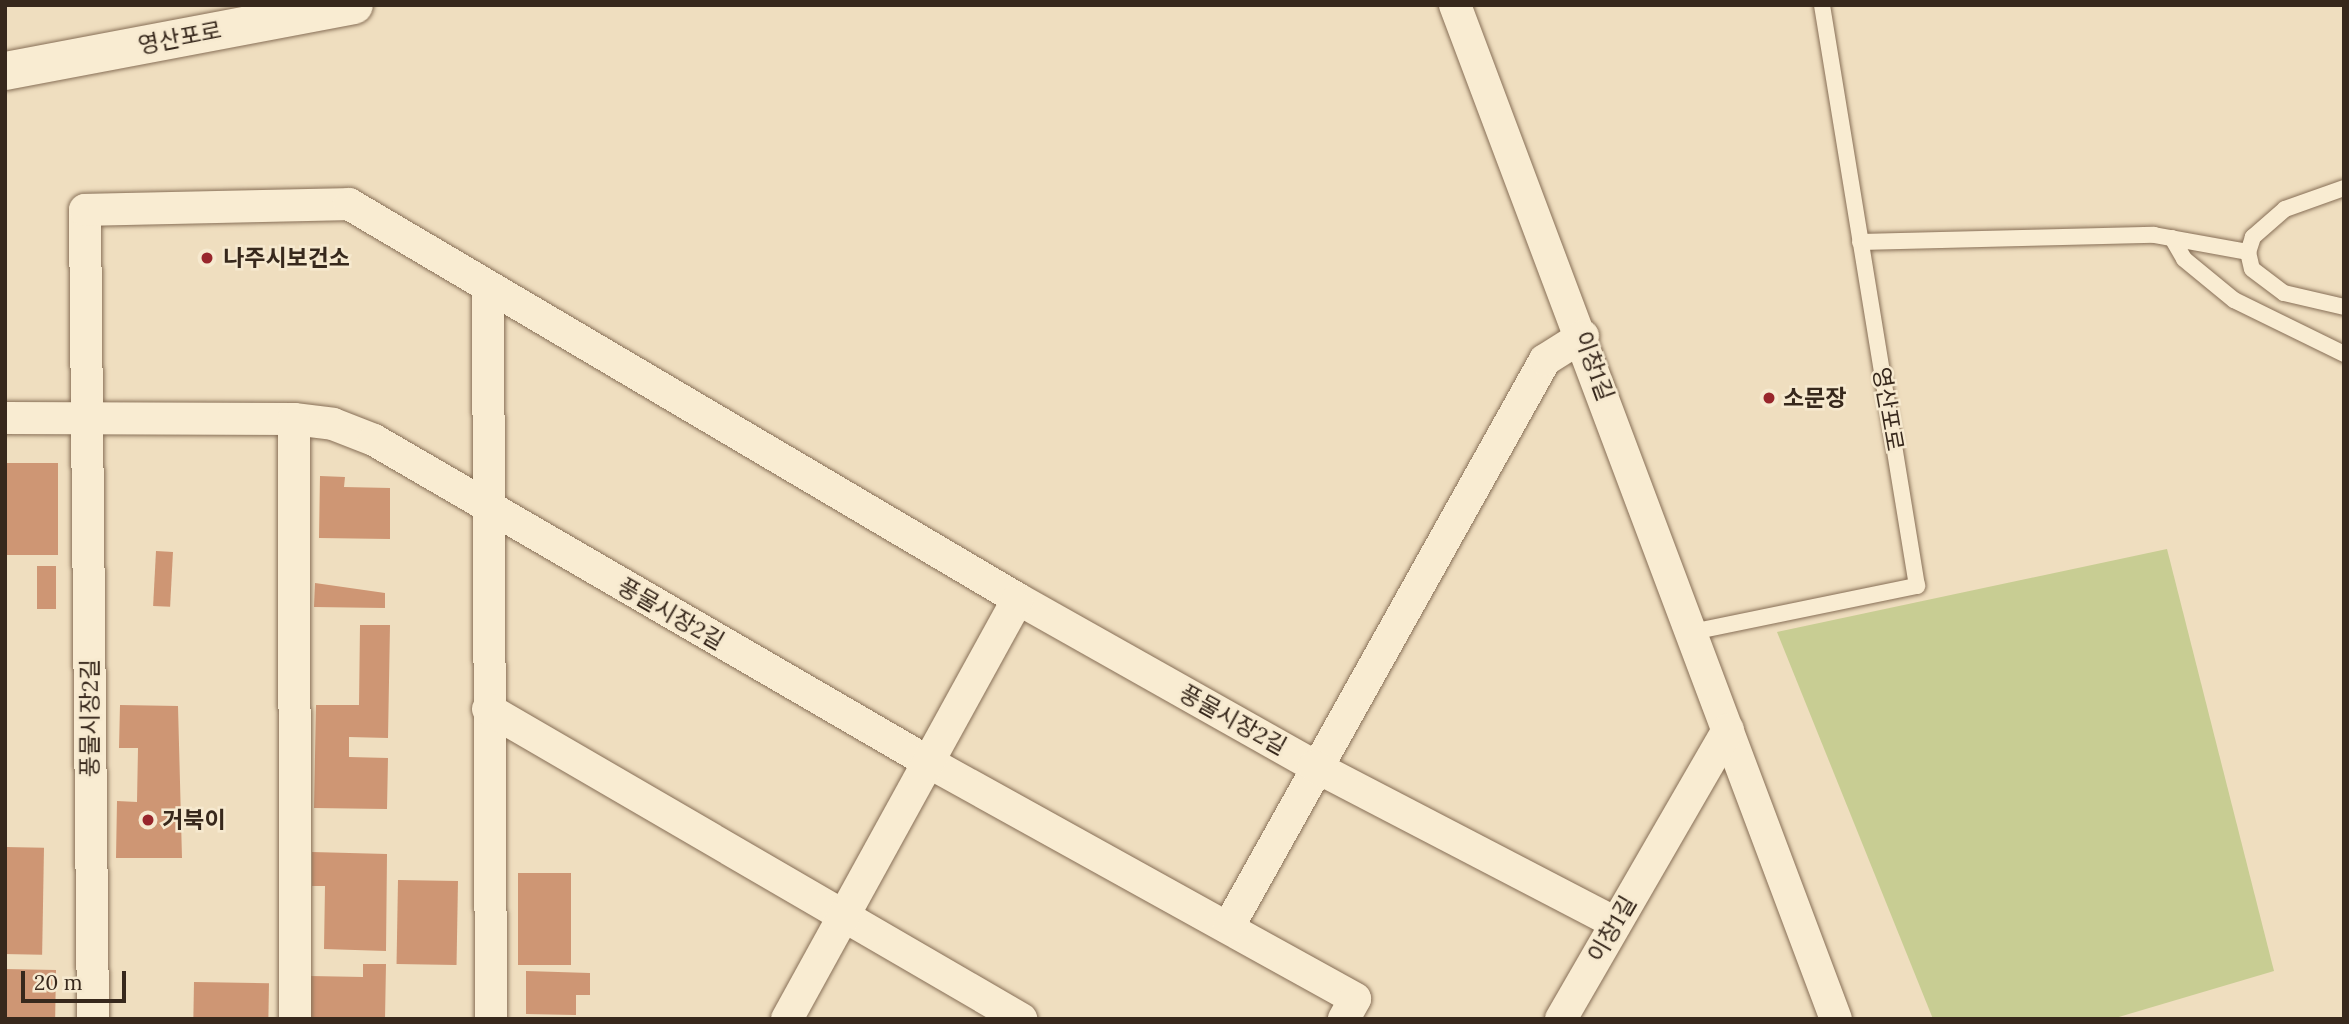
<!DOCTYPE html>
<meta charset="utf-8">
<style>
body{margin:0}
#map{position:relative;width:2349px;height:1024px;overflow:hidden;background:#efdebf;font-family:Lora,"Noto Sans KR",serif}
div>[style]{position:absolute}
.green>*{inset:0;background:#c8cd93}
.building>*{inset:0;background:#ce9674;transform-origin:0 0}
.roads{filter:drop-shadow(0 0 2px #876f57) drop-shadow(0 0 2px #876f57)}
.lane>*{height:16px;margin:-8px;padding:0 8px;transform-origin:8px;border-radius:8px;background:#f9ecd2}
.street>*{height:32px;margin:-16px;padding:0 16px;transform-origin:16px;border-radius:16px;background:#f9ecd2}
.secondary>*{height:38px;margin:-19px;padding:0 19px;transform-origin:19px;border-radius:19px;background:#f9ecd2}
.dots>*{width:19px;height:19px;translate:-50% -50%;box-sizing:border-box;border:4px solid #f6e9cf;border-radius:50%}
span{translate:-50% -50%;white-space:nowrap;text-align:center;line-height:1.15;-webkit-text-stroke:5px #f6e9cf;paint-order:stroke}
.street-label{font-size:23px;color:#37281c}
.poi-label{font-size:23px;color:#37281c;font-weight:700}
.left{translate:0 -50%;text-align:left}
.frame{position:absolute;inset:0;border:7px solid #37281c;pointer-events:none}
.scale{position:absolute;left:21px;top:971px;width:105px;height:32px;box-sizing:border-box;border:4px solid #37281c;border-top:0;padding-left:9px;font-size:21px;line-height:24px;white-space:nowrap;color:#37281c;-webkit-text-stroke:5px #f6e9cf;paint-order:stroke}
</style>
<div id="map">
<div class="green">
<div style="clip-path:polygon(2167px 549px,2274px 971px,2112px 1019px,1933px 1019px,1777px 632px)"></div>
</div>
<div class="building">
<div style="left:5px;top:463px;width:53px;height:92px"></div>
<div style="clip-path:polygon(320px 476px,345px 477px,344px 487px,390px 488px,390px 539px,319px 538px)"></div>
<div style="left:156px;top:551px;width:17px;height:55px;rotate:3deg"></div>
<div style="left:37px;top:566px;width:19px;height:43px"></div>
<div style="clip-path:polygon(315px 583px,385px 593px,385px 608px,314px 607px)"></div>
<div style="clip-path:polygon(360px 625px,390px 625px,388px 738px,349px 737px,349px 757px,388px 758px,387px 809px,314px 808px,316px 705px,359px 705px)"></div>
<div style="clip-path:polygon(120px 705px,178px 706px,182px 858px,116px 858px,117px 801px,137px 802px,138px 748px,119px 748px)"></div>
<div style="left:5px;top:847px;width:39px;height:107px;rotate:1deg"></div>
<div style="clip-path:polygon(312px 852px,387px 854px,386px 951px,324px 949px,325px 886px,312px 886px)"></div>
<div style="left:518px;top:873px;width:53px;height:92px"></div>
<div style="left:398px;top:880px;width:60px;height:84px;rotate:1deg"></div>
<div style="clip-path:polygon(363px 964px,386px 964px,385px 1019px,309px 1019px,310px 976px,363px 977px)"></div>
<div style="left:5px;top:969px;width:51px;height:50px;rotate:1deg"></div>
<div style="clip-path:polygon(526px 971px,590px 973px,590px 995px,576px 995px,576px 1015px,526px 1014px)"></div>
<div style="left:194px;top:982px;width:75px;height:37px;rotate:1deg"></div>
</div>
<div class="roads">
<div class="lane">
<div style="left:2344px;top:188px;width:63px;rotate:160.4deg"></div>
<div style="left:2285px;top:209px;width:43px;rotate:138.8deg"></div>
<div style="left:2253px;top:237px;width:16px;rotate:108deg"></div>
<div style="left:2248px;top:252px;width:17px;rotate:77deg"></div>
<div style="left:2252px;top:269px;width:40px;rotate:37deg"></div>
<div style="left:2284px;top:293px;width:62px;rotate:13.1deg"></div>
<div style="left:2172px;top:238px;width:24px;rotate:60deg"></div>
<div style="left:2184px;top:259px;width:65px;rotate:39.4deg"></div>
<div style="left:2234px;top:300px;width:123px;rotate:26.1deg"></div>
<div style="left:1860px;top:242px;width:294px;rotate:-1.4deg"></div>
<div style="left:2154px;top:235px;width:96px;rotate:10.3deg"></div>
<div style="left:1692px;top:632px;width:230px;rotate:-11.6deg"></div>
<div style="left:1917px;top:586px;width:589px;rotate:-99.29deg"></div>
</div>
<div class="street">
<div style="left:1455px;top:5px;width:1083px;rotate:69.41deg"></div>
<div style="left:488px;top:287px;width:732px;rotate:89.77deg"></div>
<div style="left:5px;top:418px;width:289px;rotate:0.2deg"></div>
<div style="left:294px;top:419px;width:39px;rotate:7deg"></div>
<div style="left:333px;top:424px;width:44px;rotate:21.3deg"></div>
<div style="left:374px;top:440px;width:643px;rotate:30.15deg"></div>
<div style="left:930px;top:763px;width:486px;rotate:29deg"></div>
<div style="left:1355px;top:999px;width:23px;rotate:119deg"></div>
<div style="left:294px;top:419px;width:600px;rotate:89.9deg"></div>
<div style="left:488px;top:709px;width:617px;rotate:30.18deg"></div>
<div style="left:1229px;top:926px;width:648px;rotate:-60.83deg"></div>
<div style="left:1545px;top:360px;width:45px;rotate:-32.3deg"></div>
<div style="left:93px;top:1019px;width:809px;rotate:-90.57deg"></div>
<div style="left:85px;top:210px;width:264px;rotate:-1.3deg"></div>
<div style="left:349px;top:204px;width:777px;rotate:30.56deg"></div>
<div style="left:1018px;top:599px;width:340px;rotate:29.4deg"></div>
<div style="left:1314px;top:766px;width:339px;rotate:27.5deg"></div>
<div style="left:787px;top:1019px;width:479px;rotate:-61.2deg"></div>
<div style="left:1561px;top:1019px;width:334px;rotate:-60deg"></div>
</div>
<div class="secondary">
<div style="left:5px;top:71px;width:355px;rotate:-10.7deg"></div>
</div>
</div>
<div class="dots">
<div style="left:207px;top:258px;background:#98262c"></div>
<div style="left:1769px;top:398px;background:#98262c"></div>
<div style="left:148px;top:820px;background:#98262c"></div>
</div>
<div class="street-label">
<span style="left:180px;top:38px;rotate:-11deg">영산포로</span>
<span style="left:1594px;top:366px;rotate:70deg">이창1길</span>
<span style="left:1888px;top:409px;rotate:80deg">영산포로</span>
<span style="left:671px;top:614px;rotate:30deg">풍물시장2길</span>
<span style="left:90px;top:718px;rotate:-90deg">풍물시장2길</span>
<span style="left:1233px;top:720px;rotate:29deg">풍물시장2길</span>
<span style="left:1612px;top:929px;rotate:-60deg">이창1길</span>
</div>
<div class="poi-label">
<span class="left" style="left:223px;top:258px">나주시보건소</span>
<span class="left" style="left:1783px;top:398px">소문장</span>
<span class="left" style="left:162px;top:820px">거북이</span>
</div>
<div class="frame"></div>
<div class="scale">20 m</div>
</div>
